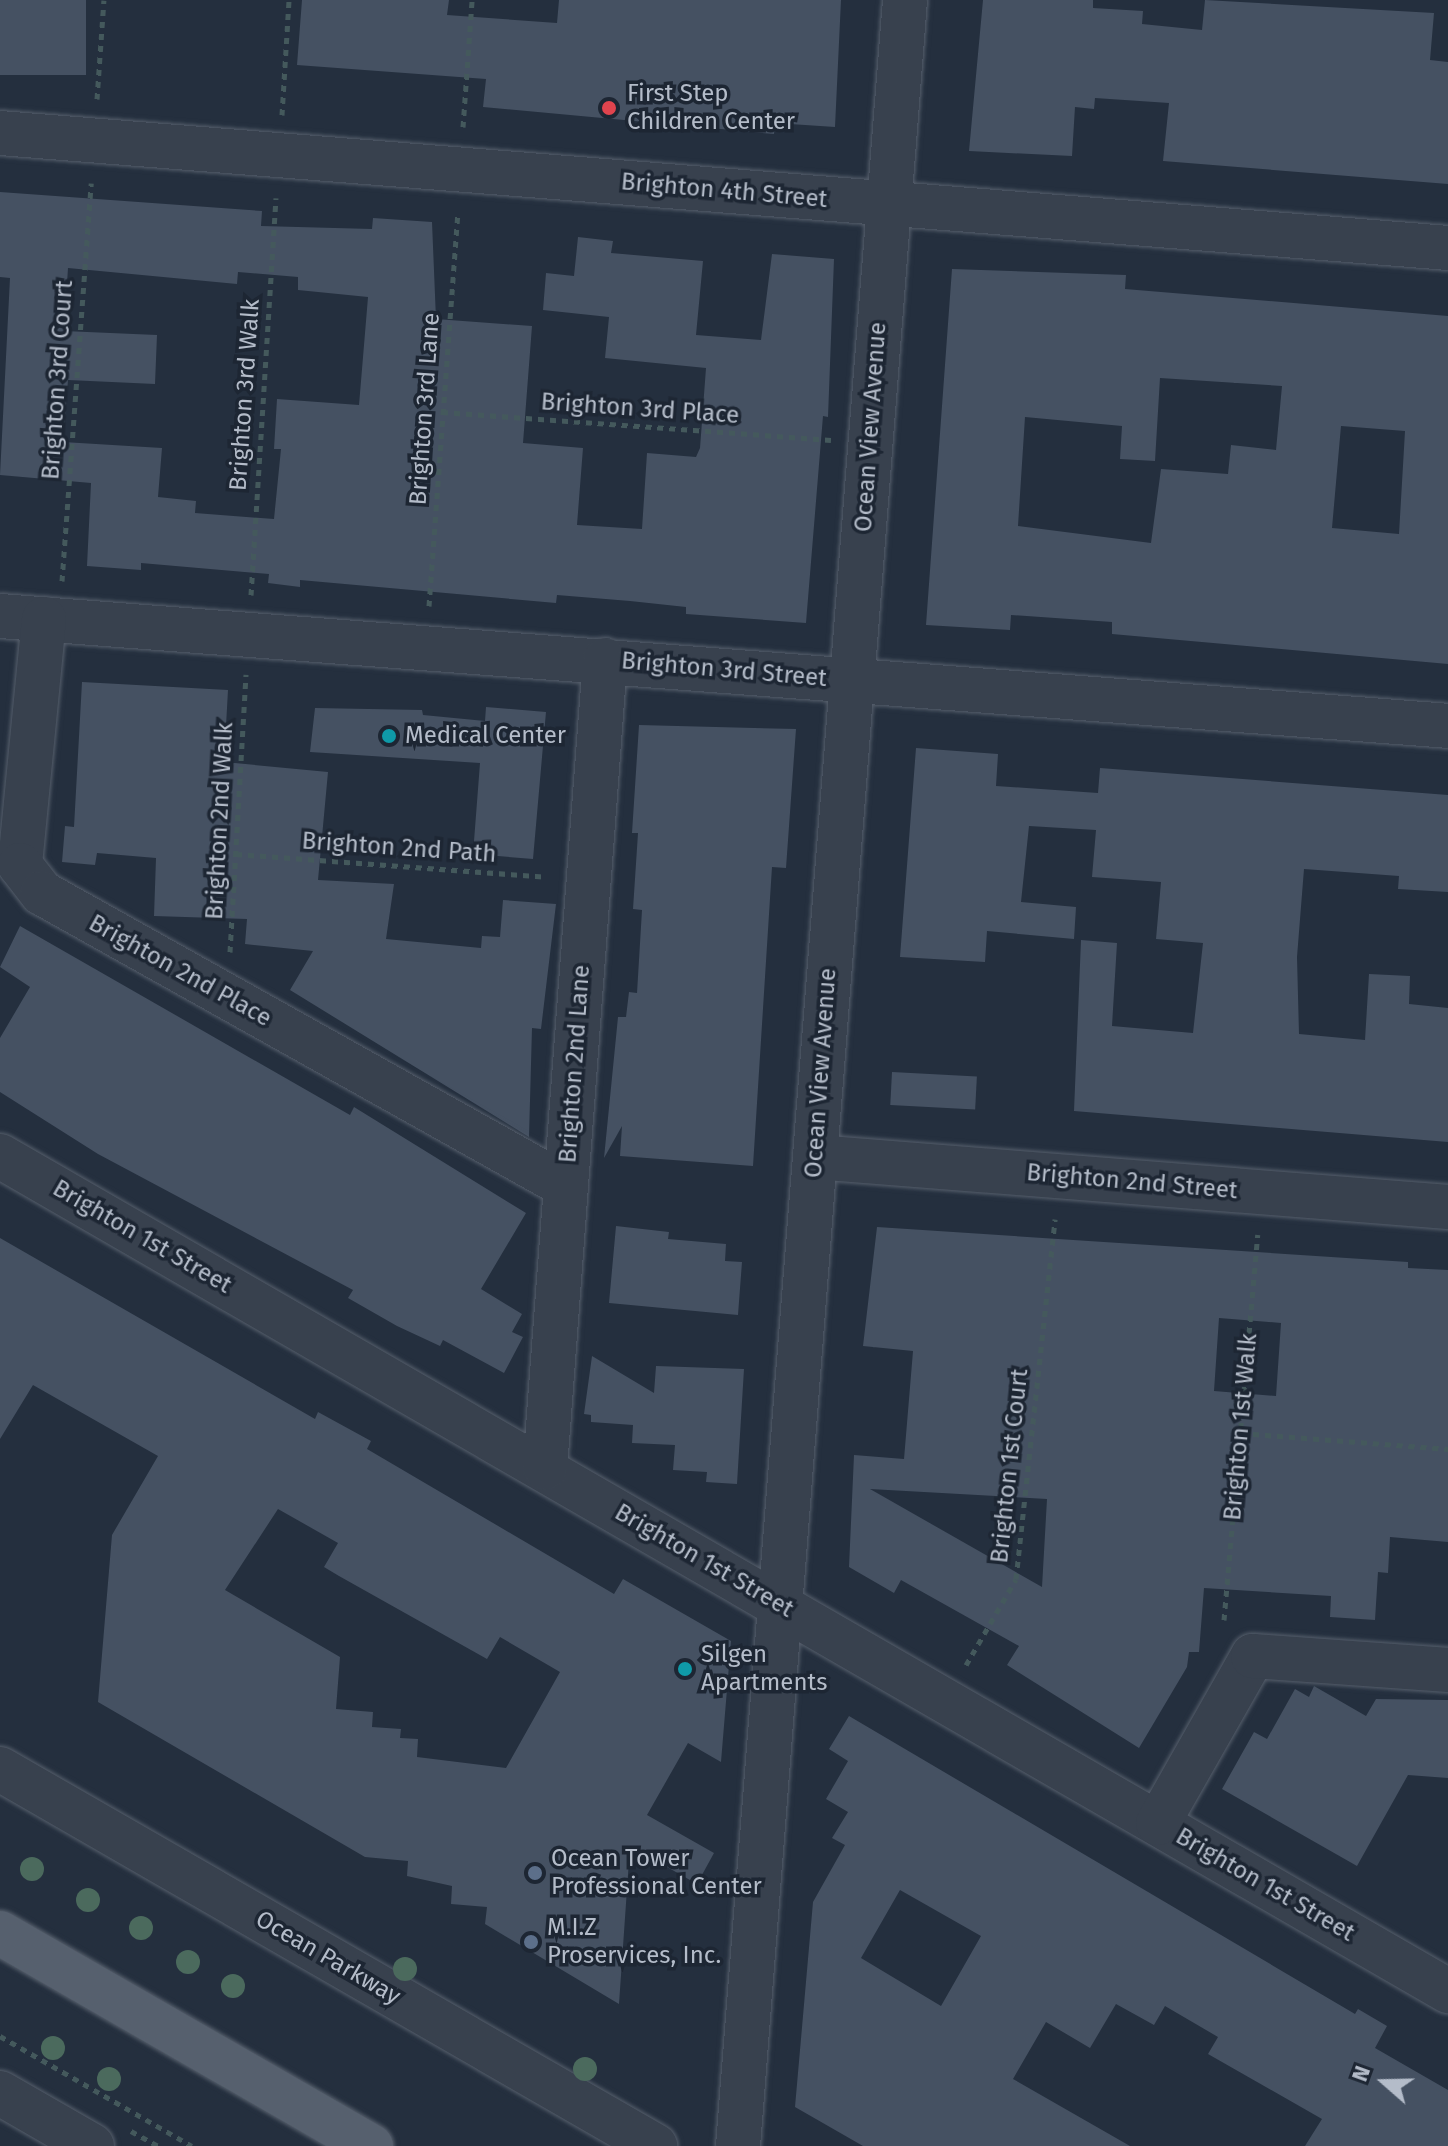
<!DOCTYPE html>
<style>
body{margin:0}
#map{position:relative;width:1448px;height:2146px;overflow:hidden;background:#242f3e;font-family:"Fira Sans",sans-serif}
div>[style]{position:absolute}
.building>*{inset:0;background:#455162;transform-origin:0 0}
.path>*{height:5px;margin-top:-2.5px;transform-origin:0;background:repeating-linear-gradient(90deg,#44595c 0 6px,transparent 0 12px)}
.roads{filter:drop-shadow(0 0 2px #565f6c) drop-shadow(0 0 2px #565f6c)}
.minor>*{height:44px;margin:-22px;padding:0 22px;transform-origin:22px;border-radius:22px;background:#38414e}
.major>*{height:44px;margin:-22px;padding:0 22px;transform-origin:22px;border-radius:22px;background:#56606e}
.trees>*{width:24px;height:24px;margin:-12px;border-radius:50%;background:#4b6a5d}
.dots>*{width:22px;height:22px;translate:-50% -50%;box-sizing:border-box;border:4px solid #1d2633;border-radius:50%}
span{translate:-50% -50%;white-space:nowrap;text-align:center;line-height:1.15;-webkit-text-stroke:7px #1d2633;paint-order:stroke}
.poi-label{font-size:24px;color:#b4bcc9}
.left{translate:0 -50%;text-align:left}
.street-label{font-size:24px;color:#b4bcc9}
.north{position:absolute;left:1344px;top:2042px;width:80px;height:80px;-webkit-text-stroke:6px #1d2633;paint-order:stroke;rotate:290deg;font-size:22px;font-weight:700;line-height:32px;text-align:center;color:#b4bcc9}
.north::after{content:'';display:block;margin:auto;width:28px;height:36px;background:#b4bcc9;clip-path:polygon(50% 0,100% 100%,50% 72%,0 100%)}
</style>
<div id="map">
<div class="building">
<div style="left:0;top:0;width:86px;height:75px"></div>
<div style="clip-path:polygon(302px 0,449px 0,447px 15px,557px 23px,559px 0,841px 0,835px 127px,775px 123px,774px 134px,483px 107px,486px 79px,297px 65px)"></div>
<div style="clip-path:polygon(983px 0,1093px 0,1093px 8px,1143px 11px,1142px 24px,1202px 30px,1205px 0,1434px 13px,1430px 60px,1448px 62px,1448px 184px,1163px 161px,1169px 103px,1095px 98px,1094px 109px,1075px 107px,1072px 156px,969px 151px)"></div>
<div style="clip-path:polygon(evenodd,0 192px,262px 211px,261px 226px,372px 229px,373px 218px,432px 222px,436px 319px,532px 326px,523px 443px,583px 448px,577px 525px,642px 529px,647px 453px,696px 457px,700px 448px,706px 368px,605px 358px,609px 317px,543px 310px,546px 273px,574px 276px,578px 237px,613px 241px,611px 253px,703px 261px,696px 335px,761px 340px,772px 254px,834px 259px,828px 417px,823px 416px,806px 623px,686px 614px,686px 607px,630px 601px,557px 595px,556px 603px,300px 580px,300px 587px,268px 583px,269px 574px,141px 563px,141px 570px,87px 566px,91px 483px,0 475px,10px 278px,0 277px,0 192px,68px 268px,237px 284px,238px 272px,298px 277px,298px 290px,368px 297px,359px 405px,277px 399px,274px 449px,281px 449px,274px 519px,195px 513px,196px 501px,158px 497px,162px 448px,63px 442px,68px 380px,155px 384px,157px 335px,64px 331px,68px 268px)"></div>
<div style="clip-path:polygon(evenodd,952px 269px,1126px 275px,1125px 289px,1448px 316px,1448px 664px,1112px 634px,1112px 622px,1011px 615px,1010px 630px,926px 625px,952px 269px,1160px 378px,1282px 386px,1276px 450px,1231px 445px,1228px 474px,1161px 469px,1151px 543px,1018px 526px,1025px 417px,1122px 426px,1120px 459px,1155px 461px,1160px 378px,952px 269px,1341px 426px,1405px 431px,1399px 534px,1332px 528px,1341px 426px)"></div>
<div style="clip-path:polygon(82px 682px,228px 690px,224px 762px,328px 772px,318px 880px,394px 884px,386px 939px,481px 948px,482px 936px,500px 937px,503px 900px,556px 904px,541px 1029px,532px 1028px,529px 1137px,290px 990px,313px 951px,245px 944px,247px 919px,154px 916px,156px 858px,97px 853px,95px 865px,62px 862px,65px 826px,74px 827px)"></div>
<div style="clip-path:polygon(486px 707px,546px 712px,533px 859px,473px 854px,480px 763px,310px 752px,315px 708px,422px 710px,423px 715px,485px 721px)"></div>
<div style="clip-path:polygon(639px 725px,796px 729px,786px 868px,772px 867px,753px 1166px,620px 1156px,622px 1126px,604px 1158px,618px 1017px,626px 1017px,629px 992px,637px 993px,642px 910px,633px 909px,638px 833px,632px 833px)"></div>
<div style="clip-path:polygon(916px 748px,998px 754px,996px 786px,1098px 793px,1100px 768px,1448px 795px,1448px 892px,1398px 889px,1399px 876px,1304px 869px,1297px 957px,1299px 1034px,1365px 1040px,1369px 974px,1410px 976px,1409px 1004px,1448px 1008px,1448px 1142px,1074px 1111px,1081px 940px,1117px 943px,1112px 1026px,1193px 1033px,1203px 943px,1156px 939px,1161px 882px,1092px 877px,1096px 830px,1029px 826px,1021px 902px,1076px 907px,1074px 939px,987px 931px,985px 962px,900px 957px)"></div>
<div style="clip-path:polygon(20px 926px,350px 1115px,354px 1107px,526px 1213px,481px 1289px,522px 1314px,512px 1332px,523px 1337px,504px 1373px,443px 1340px,440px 1346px,397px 1326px,348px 1298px,353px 1290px,98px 1154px,0 1092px,0 1038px,30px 987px,0 967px)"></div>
<div style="left:892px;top:1072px;width:85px;height:33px;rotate:3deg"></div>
<div style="clip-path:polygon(616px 1226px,669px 1232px,668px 1239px,726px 1244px,725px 1261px,742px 1262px,738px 1315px,609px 1303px)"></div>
<div style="clip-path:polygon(evenodd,877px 1227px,1408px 1262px,1408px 1268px,1448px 1270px,1448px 1542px,1390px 1537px,1388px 1573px,1378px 1572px,1375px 1620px,1330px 1617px,1331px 1596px,1204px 1588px,1199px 1652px,1189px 1652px,1187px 1667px,1139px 1748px,1007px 1665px,1019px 1646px,901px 1580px,894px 1593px,849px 1567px,854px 1455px,904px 1459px,913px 1351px,863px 1346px,877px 1227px,1219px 1318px,1281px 1323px,1276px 1396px,1214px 1391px,1219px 1318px,877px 1227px,870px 1489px,1047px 1499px,1042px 1587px,870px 1489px)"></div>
<div style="clip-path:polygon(evenodd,0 1238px,315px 1419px,318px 1412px,371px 1441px,367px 1449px,614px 1594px,623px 1579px,731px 1641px,721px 1762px,688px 1743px,647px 1815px,714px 1853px,697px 1884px,630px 1846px,619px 2004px,485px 1924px,487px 1907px,451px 1904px,452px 1886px,407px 1876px,408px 1861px,365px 1857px,98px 1702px,112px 1535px,158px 1456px,33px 1385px,0 1439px,0 1238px,278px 1509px,338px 1543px,324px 1567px,339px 1576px,487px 1659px,500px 1637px,560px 1672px,506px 1768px,417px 1757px,418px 1739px,400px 1738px,401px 1729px,372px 1727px,373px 1712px,336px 1709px,340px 1657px,225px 1590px,278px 1509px)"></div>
<div style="clip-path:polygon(592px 1356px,654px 1393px,656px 1366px,744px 1369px,737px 1484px,706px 1482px,707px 1472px,673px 1470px,675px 1445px,632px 1443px,633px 1425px,591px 1422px,591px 1415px,584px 1414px)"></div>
<div style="clip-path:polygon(1314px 1686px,1366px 1716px,1376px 1699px,1448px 1700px,1448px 1778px,1408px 1775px,1357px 1866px,1222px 1789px,1254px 1732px,1267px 1739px,1295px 1689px,1309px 1697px)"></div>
<div style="clip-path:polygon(evenodd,849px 1716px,1355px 2014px,1358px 2009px,1387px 2026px,1375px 2048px,1448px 2090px,1448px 2146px,1305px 2146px,1322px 2119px,1208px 2054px,1218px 2037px,1165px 2006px,1154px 2025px,1116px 2004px,1090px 2048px,1046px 2022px,1013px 2079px,1130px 2146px,863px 2146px,795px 2107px,813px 1902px,845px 1845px,832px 1838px,848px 1812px,826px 1799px,848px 1761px,829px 1749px,849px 1716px,900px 1890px,981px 1936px,941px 2006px,861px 1958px,900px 1890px)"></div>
</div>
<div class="path">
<div style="left:97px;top:99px;width:99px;rotate:-86deg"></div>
<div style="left:282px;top:115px;width:115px;rotate:-86.5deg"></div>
<div style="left:463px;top:127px;width:127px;rotate:-85.9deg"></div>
<div style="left:442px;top:412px;width:390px;rotate:4.1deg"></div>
<div style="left:62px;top:581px;width:399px;rotate:-85.8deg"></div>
<div style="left:251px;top:595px;width:398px;rotate:-86.4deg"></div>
<div style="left:429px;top:606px;width:394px;rotate:-85.8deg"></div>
<div style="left:236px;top:854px;width:311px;rotate:4.2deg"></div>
<div style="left:230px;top:952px;width:278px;rotate:-86.7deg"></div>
<div style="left:1241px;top:1433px;width:208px;rotate:4.4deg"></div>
<div style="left:1224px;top:1620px;width:387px;rotate:-85deg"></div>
<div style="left:966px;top:1665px;width:99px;rotate:-59.8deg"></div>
<div style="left:1016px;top:1579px;width:362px;rotate:-83.8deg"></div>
<div style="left:0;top:2036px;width:221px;rotate:29.8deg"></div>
<div style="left:131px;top:2131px;width:31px;rotate:29deg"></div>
</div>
<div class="roads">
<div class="minor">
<div style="left:0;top:133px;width:1453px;rotate:4.54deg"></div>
<div style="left:0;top:616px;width:1452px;rotate:4.34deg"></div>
<div style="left:44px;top:619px;width:247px;rotate:95.6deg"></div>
<div style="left:20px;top:865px;width:36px;rotate:52deg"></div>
<div style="left:42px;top:893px;width:600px;rotate:29.21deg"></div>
<div style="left:0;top:1156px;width:1672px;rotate:29.97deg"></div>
<div style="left:815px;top:1157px;width:635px;rotate:4.52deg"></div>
<div style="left:545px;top:1468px;width:810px;rotate:-85.75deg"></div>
<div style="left:0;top:1769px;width:756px;rotate:29.92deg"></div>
<div style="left:1158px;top:1823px;width:192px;rotate:-60.4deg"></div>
<div style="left:1253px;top:1656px;width:196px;rotate:4.1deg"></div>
<div style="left:0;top:2093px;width:106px;rotate:29.9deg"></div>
<div style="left:738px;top:2146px;width:2152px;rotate:-85.55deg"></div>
</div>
<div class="major">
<div style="left:0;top:1933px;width:428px;rotate:29.9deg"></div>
</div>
</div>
<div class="trees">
<div style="left:32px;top:1869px"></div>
<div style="left:88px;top:1900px"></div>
<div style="left:141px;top:1928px"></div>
<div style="left:188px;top:1962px"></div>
<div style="left:405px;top:1969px"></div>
<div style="left:233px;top:1986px"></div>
<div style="left:53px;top:2048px"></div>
<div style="left:585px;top:2069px"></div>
<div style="left:109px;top:2079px"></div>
</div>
<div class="dots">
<div style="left:609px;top:108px;background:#e0444e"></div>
<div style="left:389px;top:736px;background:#0f9aa8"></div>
<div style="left:685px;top:1669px;background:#0f9aa8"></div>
<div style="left:535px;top:1873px;background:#5c6f8a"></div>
<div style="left:531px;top:1942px;background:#5c6f8a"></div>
</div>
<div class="poi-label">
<span class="left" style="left:627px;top:108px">First Step<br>Children Center</span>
<span class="left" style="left:405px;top:736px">Medical Center</span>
<span class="left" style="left:701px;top:1669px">Silgen<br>Apartments</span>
<span class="left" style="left:551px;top:1873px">Ocean Tower<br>Professional Center</span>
<span class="left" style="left:547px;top:1942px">M.I.Z<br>Proservices, Inc.</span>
</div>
<div class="street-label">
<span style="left:724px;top:191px;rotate:5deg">Brighton 4th Street</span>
<span style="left:58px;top:380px;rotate:-86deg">Brighton 3rd Court</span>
<span style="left:245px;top:395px;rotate:-86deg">Brighton 3rd Walk</span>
<span style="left:425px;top:409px;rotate:-86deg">Brighton 3rd Lane</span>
<span style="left:640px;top:409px;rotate:4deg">Brighton 3rd Place</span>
<span style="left:871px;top:427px;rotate:-86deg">Ocean View Avenue</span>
<span style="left:724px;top:670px;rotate:5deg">Brighton 3rd Street</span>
<span style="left:220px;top:821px;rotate:-87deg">Brighton 2nd Walk</span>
<span style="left:399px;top:848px;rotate:4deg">Brighton 2nd Path</span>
<span style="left:180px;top:971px;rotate:29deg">Brighton 2nd Place</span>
<span style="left:575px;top:1064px;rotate:-86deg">Brighton 2nd Lane</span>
<span style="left:821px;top:1073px;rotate:-86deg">Ocean View Avenue</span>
<span style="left:1132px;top:1182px;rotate:5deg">Brighton 2nd Street</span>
<span style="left:142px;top:1237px;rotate:30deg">Brighton 1st Street</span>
<span style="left:1241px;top:1427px;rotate:-85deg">Brighton 1st Walk</span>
<span style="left:1010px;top:1466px;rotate:-84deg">Brighton 1st Court</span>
<span style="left:704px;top:1561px;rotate:30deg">Brighton 1st Street</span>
<span style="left:1265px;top:1885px;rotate:30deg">Brighton 1st Street</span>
<span style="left:328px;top:1958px;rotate:30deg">Ocean Parkway</span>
</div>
<div class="north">N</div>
</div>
